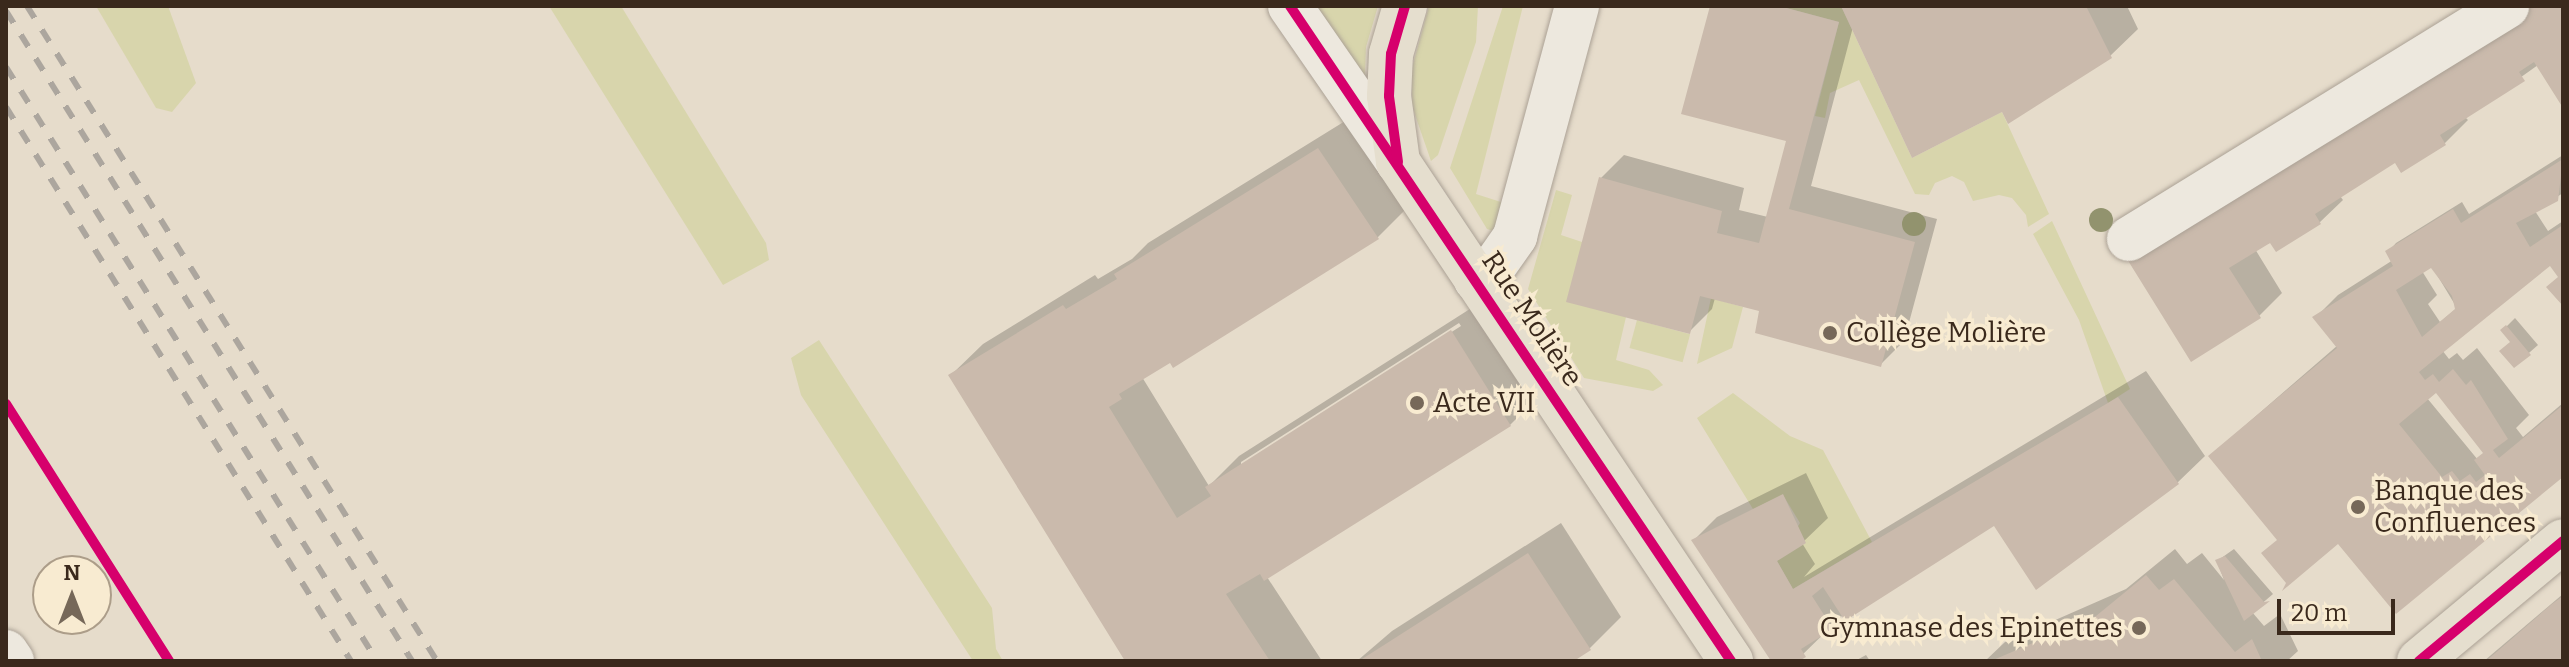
<!DOCTYPE html>
<meta charset="utf-8">
<style>
body{margin:0}
#map{position:relative;width:2569px;height:667px;overflow:hidden;background:#e6dccb;font-family:Bitter,serif}
div>[style]{position:absolute}
.green>*{inset:0;background:#d8d5ac;transform-origin:0 0}
.shadow>*{inset:0;background:#0003}
.building>*{inset:0;background:#cabaac}
.roads{filter:drop-shadow(0 0 2px #aba195) drop-shadow(0 0 2px #aba195)}
.minor>*{height:44px;margin:-22px;padding:0 22px;transform-origin:22px;border-radius:22px;background:#ede8de}
.major>*{height:44px;margin:-22px;padding:0 22px;transform-origin:22px;border-radius:22px;background:#e5dece}
.rail>*{height:6px;margin-top:-3px;transform-origin:0;background:repeating-linear-gradient(90deg,#aca69e 0 14px,transparent 0 28px)}
.cycleway>*{height:10px;margin:-5px;padding:0 5px;transform-origin:5px;border-radius:5px;background:#d6006c}
.trees>*{width:24px;height:24px;margin:-12px;border-radius:50%;background:#92936e}
.dots>*{width:22px;height:22px;translate:-50% -50%;box-sizing:border-box;border:4px solid #f8ebd1;border-radius:50%}
span{translate:-50% -50%;white-space:nowrap;text-align:center;line-height:1.15;-webkit-text-stroke:7px #f8ebd1;paint-order:stroke}
.street-label{font-size:28px;color:#3a291c}
.poi-label{font-size:28px;color:#3a291c}
.left{translate:0 -50%;text-align:left}
.right{translate:-100% -50%;text-align:right}
.frame{position:absolute;inset:0;border:8px solid #3a291c;pointer-events:none}
.north{position:absolute;left:32px;top:555px;width:80px;height:80px;box-sizing:border-box;background:#f8ebd1;border:2px solid #ac9d89;border-radius:50%;rotate:0deg;font-size:22px;font-weight:700;line-height:32px;text-align:center;color:#3a291c}
.north::after{content:'';display:block;margin:auto;width:28px;height:36px;background:#766859;clip-path:polygon(50% 0,100% 100%,50% 72%,0 100%)}
.scale{position:absolute;left:2277px;top:599px;width:118px;height:36px;box-sizing:border-box;border:4px solid #3a291c;border-top:0;padding-left:10px;font-size:24px;line-height:28px;white-space:nowrap;color:#3a291c;-webkit-text-stroke:6px #f8ebd1;paint-order:stroke}
</style>
<div id="map">
<div class="green">
<div style="clip-path:polygon(96px 6px,168px 6px,196px 83px,172px 112px,156px 108px)"></div>
<div style="clip-path:polygon(549px 6px,621px 6px,766px 243px,769px 260px,723px 285px)"></div>
<div style="clip-path:polygon(1305px 6px,1378px 6px,1366px 47px,1364px 99px)"></div>
<div style="clip-path:polygon(1429px 6px,1478px 6px,1476px 42px,1438px 155px,1431px 161px,1412px 106px,1412px 68px)"></div>
<div style="clip-path:polygon(1503px 6px,1523px 6px,1476px 194px,1504px 203px,1497px 232px,1487px 229px,1450px 168px)"></div>
<div style="clip-path:polygon(1779px 6px,1841px 6px,1912px 158px,2002px 112px,2049px 214px,2028px 227px,2026px 215px,2012px 198px,1999px 195px,1973px 201px,1964px 182px,1952px 176px,1935px 183px,1929px 195px,1915px 194px,1859px 80px,1830px 93px,1825px 118px,1815px 116px,1839px 22px)"></div>
<div style="clip-path:polygon(1556px 190px,1572px 195px,1561px 235px,1582px 242px,1626px 317px,1616px 360px,1649px 370px,1663px 385px,1653px 391px,1584px 378px,1528px 289px)"></div>
<div style="clip-path:polygon(2052px 221px,2130px 389px,2108px 403px,2079px 320px,2033px 234px)"></div>
<div style="clip-path:polygon(1711px 298px,1743px 307px,1732px 348px,1697px 364px)"></div>
<div style="left:1637px;top:320px;width:55px;height:29px;rotate:15deg"></div>
<div style="clip-path:polygon(819px 340px,992px 608px,996px 649px,1003px 661px,973px 661px,801px 395px,791px 358px)"></div>
<div style="clip-path:polygon(1733px 393px,1790px 436px,1823px 450px,1872px 542px,1793px 589px,1777px 561px,1800px 523px,1783px 495px,1753px 509px,1697px 418px)"></div>
</div>
<div class="shadow">
<div style="clip-path:polygon(1712px 6px,2127px 6px,2138px 29px,2110px 56px,2003px 110px,1853px 27px,1811px 186px,1937px 219px,1904px 341px,1881px 364px,1762px 309px,1715px 298px,1712px 309px,1689px 332px,1601px 178px,1624px 155px,1744px 188px,1739px 210px,1768px 217px,1789px 140px)"></div>
<div style="clip-path:polygon(2563px 6px,2563px 104px,2538px 65px,2465px 117px,2468px 120px,2445px 143px,2396px 161px,2340px 196px,2343px 200px,2319px 223px,2255px 249px,2282px 293px,2259px 316px,2130px 259px)"></div>
<div style="clip-path:polygon(evenodd,1350px 118px,1409px 206px,1377px 238px,1142px 377px,1209px 486px,1239px 456px,1484px 300px,1542px 393px,1510px 425px,1267px 577px,1322px 661px,1131px 661px,951px 375px,983px 344px,1095px 275px,1098px 279px,1132px 259px,1148px 243px,1350px 118px,1459px 323px,1461px 326px,1241px 466px,1241px 462px,1459px 323px)"></div>
<div style="clip-path:polygon(evenodd,2563px 155px,2563px 193px,2535px 211px,2548px 231px,2563px 221px,2563px 303px,2560px 276px,2550px 263px,2442px 350px,2449px 359px,2457px 353px,2463px 360px,2477px 348px,2529px 415px,2516px 428px,2523px 437px,2563px 403px,2563px 474px,2339px 541px,2278px 539px,2210px 456px,2338px 345px,2315px 318px,2338px 295px,2393px 260px,2388px 252px,2396px 243px,2462px 202px,2469px 214px,2563px 155px,2431px 265px,2457px 308px,2440px 322px,2428px 304px,2437px 295px,2422px 271px,2431px 265px,2563px 155px,2436px 391px,2485px 452px,2478px 460px,2427px 398px,2436px 391px)"></div>
<div style="clip-path:polygon(2515px 318px,2538px 345px,2514px 366px,2512px 341px,2503px 330px)"></div>
<div style="clip-path:polygon(2146px 371px,2205px 456px,2177px 483px,1995px 523px,1843px 615px,1796px 661px,1773px 661px,1694px 540px,1717px 517px,1806px 473px,1828px 518px,1802px 543px,1815px 564px,1804px 577px)"></div>
<div style="clip-path:polygon(1561px 523px,1621px 617px,1589px 649px,1570px 661px,1357px 661px,1392px 631px)"></div>
<div style="clip-path:polygon(2175px 549px,2187px 564px,2202px 553px,2224px 580px,2217px 561px,2234px 549px,2273px 594px,2252px 612px,2264px 626px,2280px 614px,2298px 651px,2287px 661px,1985px 661px,2005px 642px,2126px 589px)"></div>
<div style="clip-path:polygon(2563px 594px,2563px 661px,2484px 661px)"></div>
<div style="clip-path:polygon(1866px 655px,1870px 661px,1855px 661px)"></div>
</div>
<div class="building">
<div style="clip-path:polygon(1710px 6px,1779px 6px,1839px 22px,1789px 209px,1915px 242px,1881px 367px,1755px 333px,1759px 311px,1700px 296px,1690px 334px,1566px 302px,1599px 177px,1722px 211px,1717px 233px,1759px 243px,1786px 141px,1681px 114px)"></div>
<div style="clip-path:polygon(1841px 6px,2086px 6px,2112px 58px,2008px 124px,2002px 112px,1912px 158px)"></div>
<div style="clip-path:polygon(2517px 6px,2563px 6px,2563px 108px,2534px 62px,2519px 72px,2525px 81px,2440px 135px,2446px 145px,2401px 173px,2395px 163px,2315px 214px,2321px 224px,2276px 252px,2270px 243px,2229px 268px,2261px 318px,2191px 362px,2127px 259px)"></div>
<div style="clip-path:polygon(1318px 148px,1379px 239px,1173px 368px,1170px 363px,1119px 394px,1122px 399px,1109px 407px,1177px 518px,1211px 496px,1205px 487px,1451px 330px,1511px 426px,1264px 581px,1260px 574px,1226px 594px,1270px 661px,1125px 661px,948px 375px,1063px 305px,1066px 309px,1117px 279px,1114px 274px)"></div>
<div style="clip-path:polygon(evenodd,2563px 159px,2558px 201px,2516px 223px,2530px 247px,2563px 225px,2563px 306px,2546px 287px,2558px 277px,2550px 266px,2419px 372px,2425px 380px,2433px 374px,2439px 382px,2453px 369px,2466px 385px,2471px 380px,2508px 439px,2493px 450px,2499px 458px,2563px 405px,2563px 477px,2396px 614px,2338px 544px,2282px 591px,2286px 583px,2261px 553px,2277px 540px,2208px 456px,2337px 348px,2312px 317px,2393px 266px,2385px 251px,2453px 209px,2461px 223px,2563px 159px,2431px 268px,2452px 296px,2455px 309px,2422px 337px,2396px 290px,2431px 268px,2563px 159px,2436px 393px,2483px 453px,2474px 460px,2485px 475px,2476px 482px,2470px 474px,2460px 481px,2452px 471px,2442px 477px,2399px 424px,2436px 393px)"></div>
<div style="clip-path:polygon(2506px 325px,2531px 355px,2514px 368px,2499px 351px,2510px 342px,2500px 330px)"></div>
<div style="clip-path:polygon(2118px 397px,2179px 484px,2036px 590px,1994px 526px,1845px 621px,1823px 587px,1812px 596px,1833px 629px,1801px 649px,1806px 657px,1799px 661px,1771px 661px,1691px 540px,1783px 494px,1806px 543px,1777px 561px,1793px 589px)"></div>
<div style="clip-path:polygon(1528px 553px,1591px 650px,1574px 661px,1359px 661px)"></div>
<div style="clip-path:polygon(2225px 556px,2264px 602px,2270px 601px,2244px 621px,2215px 560px)"></div>
<div style="clip-path:polygon(2146px 575px,2159px 590px,2174px 579px,2235px 652px,2252px 639px,2262px 661px,1991px 661px,2096px 616px)"></div>
<div style="clip-path:polygon(2563px 596px,2563px 661px,2486px 661px,2552px 604px)"></div>
</div>
<div class="roads">
<div class="minor">
<div style="left:1290px;top:6px;width:190px;rotate:55.3deg"></div>
<div style="left:2129px;top:239px;width:444px;rotate:-31.6deg"></div>
<div style="left:1476px;top:280px;width:21px;rotate:-35deg"></div>
<div style="left:1493px;top:268px;width:39px;rotate:-55deg"></div>
<div style="left:1515px;top:236px;width:238px;rotate:-74.9deg"></div>
<div style="left:6px;top:652px;width:11px;rotate:56deg"></div>
</div>
<div class="major">
<div style="left:1405px;top:6px;width:50px;rotate:106.3deg"></div>
<div style="left:1391px;top:54px;width:42px;rotate:92.7deg"></div>
<div style="left:1389px;top:96px;width:67px;rotate:82.2deg"></div>
<div style="left:1398px;top:162px;width:600px;rotate:56.28deg"></div>
<div style="left:2419px;top:661px;width:187px;rotate:-39.8deg"></div>
</div>
</div>
<div class="rail">
<div style="left:27px;top:6px;width:773px;rotate:57.96deg"></div>
<div style="left:6px;top:11px;width:766px;rotate:58.01deg"></div>
<div style="left:6px;top:67px;width:700px;rotate:58.01deg"></div>
<div style="left:6px;top:107px;width:653px;rotate:58.09deg"></div>
</div>
<div class="cycleway">
<div style="left:1290px;top:6px;width:790px;rotate:56.05deg"></div>
<div style="left:1398px;top:162px;width:67px;rotate:-97.8deg"></div>
<div style="left:1389px;top:96px;width:42px;rotate:-87.3deg"></div>
<div style="left:1391px;top:54px;width:50px;rotate:-73.7deg"></div>
<div style="left:6px;top:404px;width:304px;rotate:57.6deg"></div>
<div style="left:2419px;top:661px;width:187px;rotate:-39.8deg"></div>
</div>
<div class="trees">
<div style="left:2101px;top:220px"></div>
<div style="left:1914px;top:224px"></div>
</div>
<div class="dots">
<div style="left:1830px;top:333px;background:#766859"></div>
<div style="left:1417px;top:403px;background:#766859"></div>
<div style="left:2358px;top:507px;background:#766859"></div>
<div style="left:2139px;top:628px;background:#766859"></div>
</div>
<div class="street-label">
<span style="left:1532px;top:319px;rotate:56deg">Rue Molière</span>
</div>
<div class="poi-label">
<span class="left" style="left:1846px;top:333px">Collège Molière</span>
<span class="left" style="left:1433px;top:403px">Acte VII</span>
<span class="left" style="left:2374px;top:507px">Banque des<br>Confluences</span>
<span class="right" style="left:2123px;top:628px">Gymnase des Epinettes</span>
</div>
<div class="frame"></div>
<div class="north">N</div>
<div class="scale">20 m</div>
</div>
